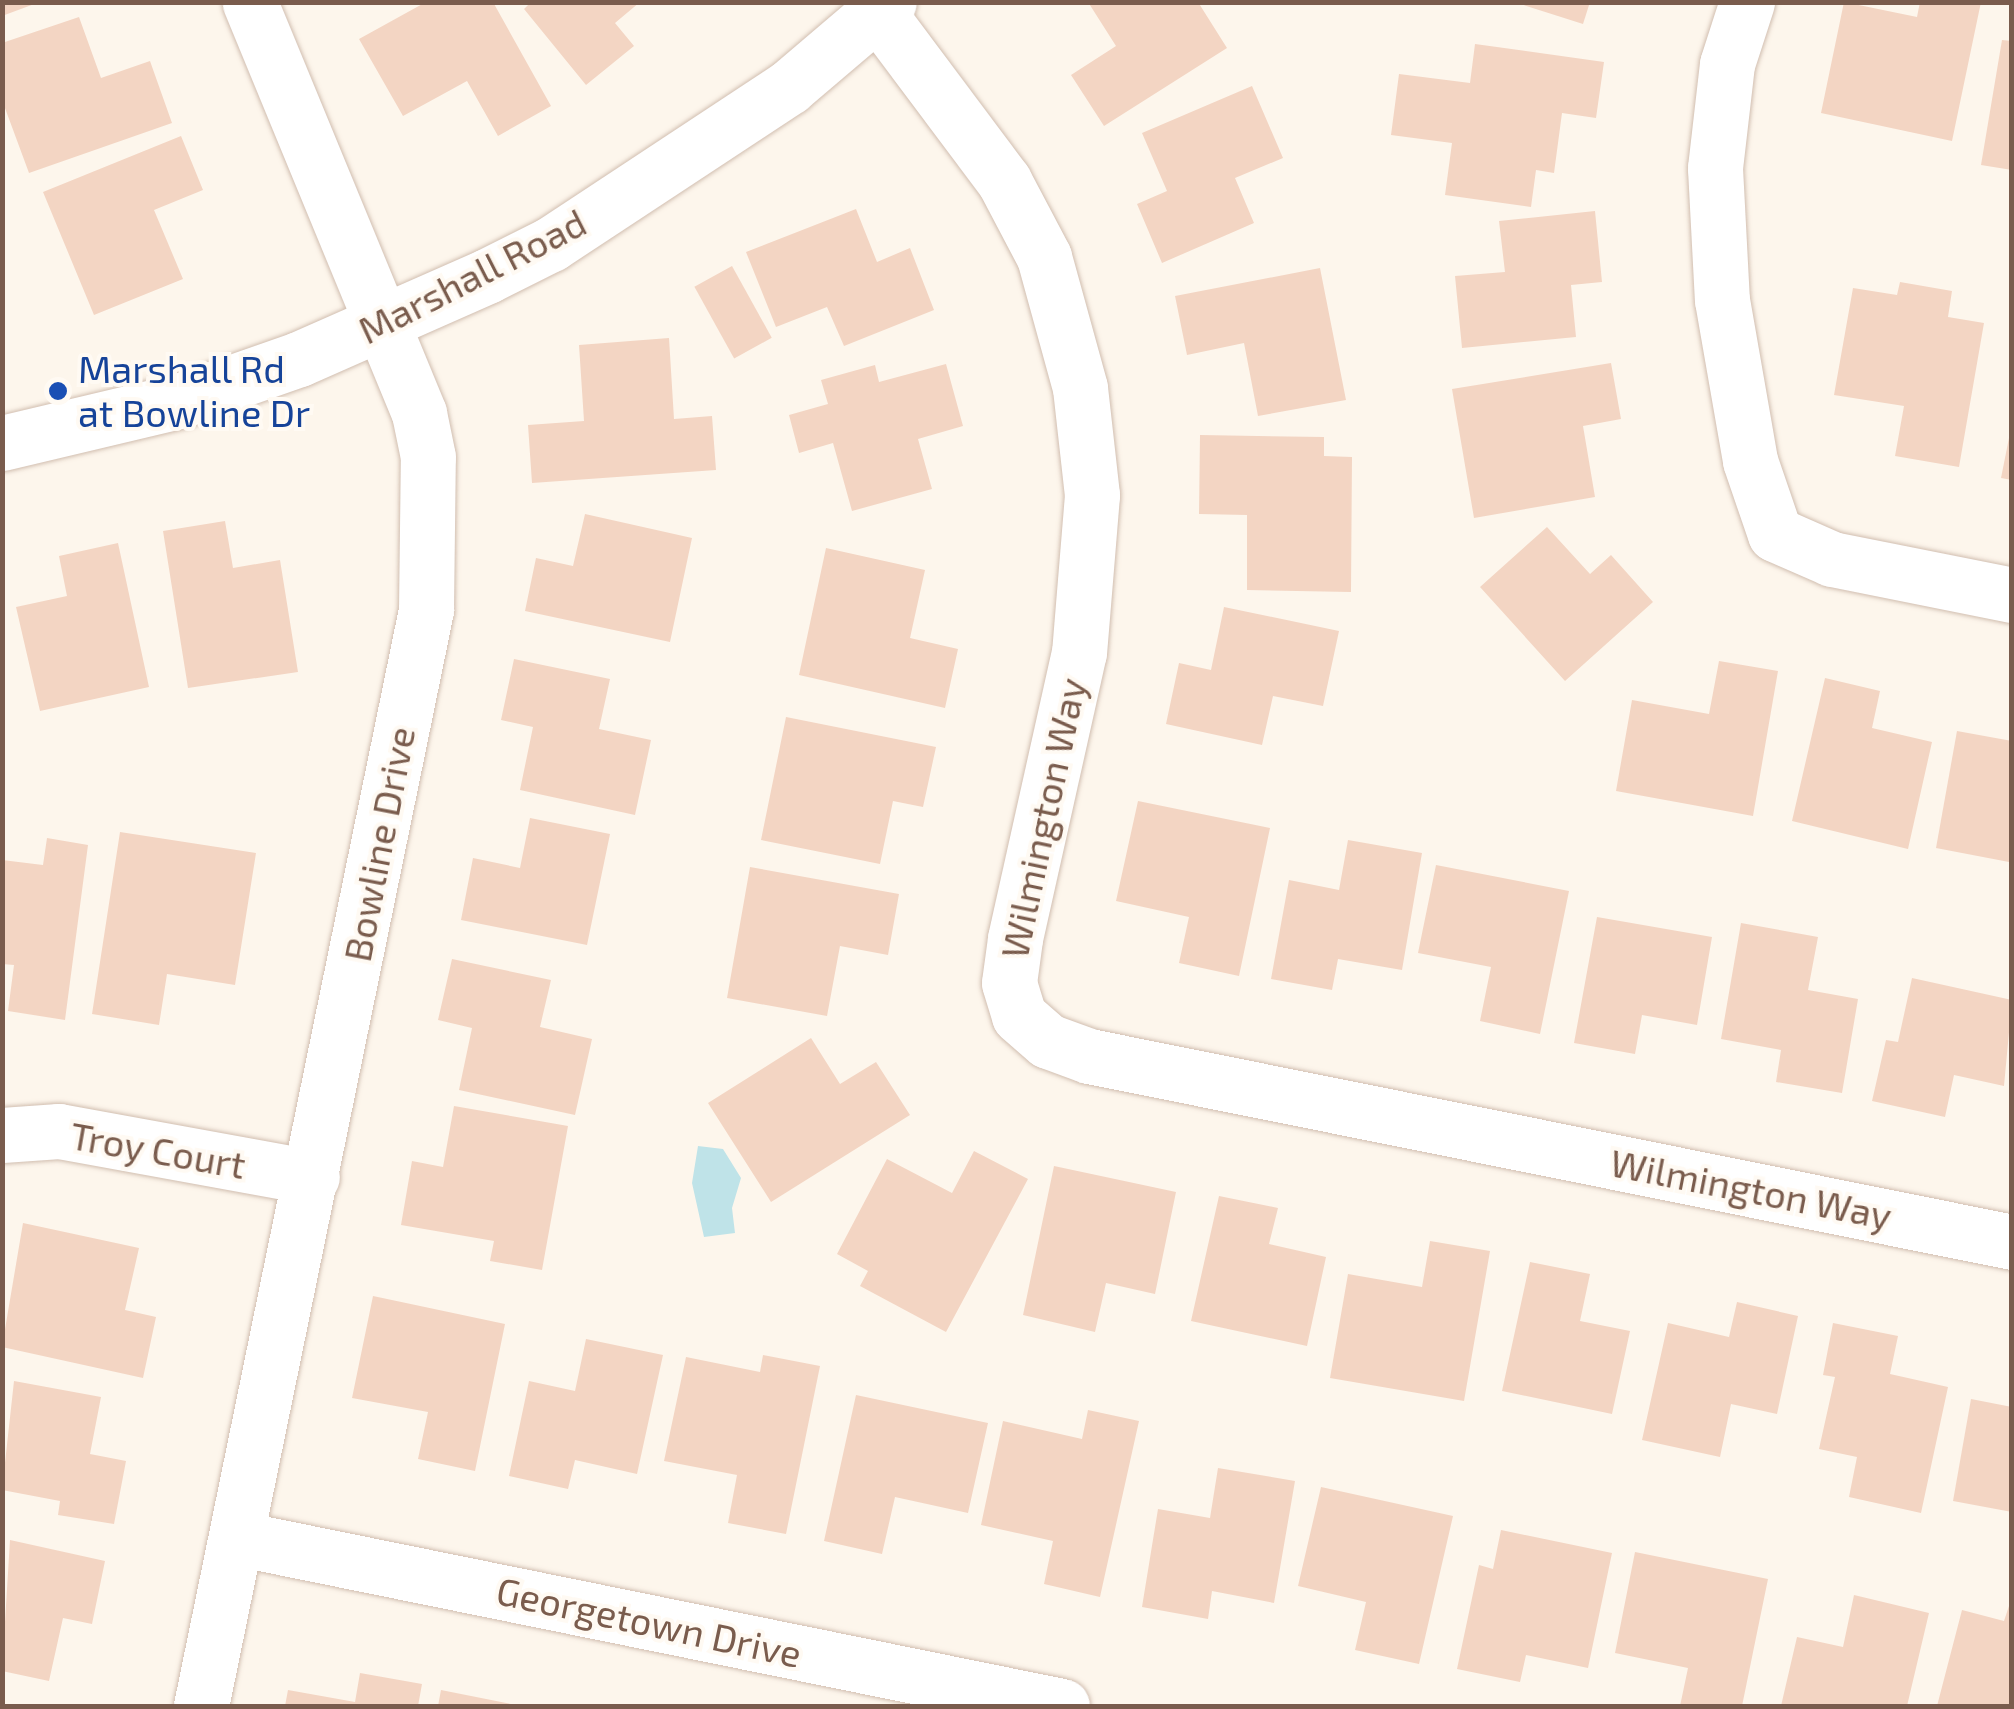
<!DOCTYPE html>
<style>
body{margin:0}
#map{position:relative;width:2014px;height:1709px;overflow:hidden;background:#fdf6ec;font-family:"Exo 2",sans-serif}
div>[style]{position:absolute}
.water>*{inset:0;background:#bfe3e8}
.building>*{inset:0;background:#f3d5c3;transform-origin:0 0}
.roads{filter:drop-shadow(0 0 2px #d1beb0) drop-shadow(0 0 2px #d1beb0)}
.minor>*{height:55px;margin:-27.5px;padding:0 27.5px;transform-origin:27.5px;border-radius:27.5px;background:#fff}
.dots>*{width:28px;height:28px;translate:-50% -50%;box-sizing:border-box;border:5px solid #fffaf3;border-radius:50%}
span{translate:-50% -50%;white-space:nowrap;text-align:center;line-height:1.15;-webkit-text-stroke:8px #fffaf3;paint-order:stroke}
.street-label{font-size:38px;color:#7a5c4d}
.transit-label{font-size:38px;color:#164399}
.left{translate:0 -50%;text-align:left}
.frame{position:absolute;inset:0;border:5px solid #7a5c4d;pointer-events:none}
</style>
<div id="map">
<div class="water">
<div style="clip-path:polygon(698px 1146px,723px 1149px,741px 1178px,732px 1208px,735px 1233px,704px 1237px,692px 1183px)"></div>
</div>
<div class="building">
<div style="clip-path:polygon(2px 2px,37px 2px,37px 3px,2px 16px)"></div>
<div style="clip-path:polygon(426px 2px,493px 2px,551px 106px,498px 136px,467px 81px,403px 116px,359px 39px)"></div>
<div style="clip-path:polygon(531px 2px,640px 2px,615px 23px,634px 46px,586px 85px,524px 9px)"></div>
<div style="clip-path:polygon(1088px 2px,1198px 2px,1227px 48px,1104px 126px,1071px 75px,1116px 46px)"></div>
<div style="clip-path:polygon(1514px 2px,1590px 2px,1583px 24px)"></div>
<div style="clip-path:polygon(1844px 2px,1917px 17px,1920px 2px,1981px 2px,1952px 141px,1821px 113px)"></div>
<div style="clip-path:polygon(79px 17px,101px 78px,150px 61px,172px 123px,29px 173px,2px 100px,2px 43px)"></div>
<div style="clip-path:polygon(2002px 40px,2012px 41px,2012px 170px,1981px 165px)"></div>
<div style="clip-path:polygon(1475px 44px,1604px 62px,1596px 118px,1562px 113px,1554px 173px,1536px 170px,1531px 207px,1445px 195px,1452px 143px,1391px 135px,1399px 74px,1470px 83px)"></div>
<div style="clip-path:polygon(1252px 86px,1283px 158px,1235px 178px,1254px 223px,1162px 263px,1137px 204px,1167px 191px,1142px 133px)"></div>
<div style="clip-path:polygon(181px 136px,203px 190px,154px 210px,183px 279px,94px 315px,43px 192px)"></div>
<div style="clip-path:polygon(856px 209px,877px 262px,910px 248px,934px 310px,844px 346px,827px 307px,776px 327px,746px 252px)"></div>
<div style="clip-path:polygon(1595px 211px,1602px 282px,1571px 285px,1576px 337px,1462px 348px,1455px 276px,1505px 272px,1499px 221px)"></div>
<div style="left:732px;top:266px;width:82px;height:43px;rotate:61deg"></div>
<div style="clip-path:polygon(1320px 268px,1346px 400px,1258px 416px,1244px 343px,1187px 355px,1175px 296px)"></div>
<div style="clip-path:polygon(1900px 282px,1952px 291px,1948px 317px,1984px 323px,1959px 467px,1895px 456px,1904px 406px,1834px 395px,1853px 288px,1897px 295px)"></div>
<div style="clip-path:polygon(669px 338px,674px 419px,712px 416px,716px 470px,532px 483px,528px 425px,584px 421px,579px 345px)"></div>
<div style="clip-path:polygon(1611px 363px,1621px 419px,1583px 426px,1595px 497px,1474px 518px,1452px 389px)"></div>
<div style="clip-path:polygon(946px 364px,963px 426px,918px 439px,932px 489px,852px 511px,833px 443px,799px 453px,789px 415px,828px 404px,821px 380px,875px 365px,879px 382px)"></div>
<div style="clip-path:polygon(2010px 433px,2012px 433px,2012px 480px,2001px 478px)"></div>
<div style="clip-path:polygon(1200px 435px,1324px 437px,1324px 456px,1352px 457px,1351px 592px,1247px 590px,1247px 515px,1199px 514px)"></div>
<div style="clip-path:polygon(585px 514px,692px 538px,670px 642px,525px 611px,536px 558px,573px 566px)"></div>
<div style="clip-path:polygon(225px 521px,233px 568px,280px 560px,298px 672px,188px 688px,163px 531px)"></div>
<div style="clip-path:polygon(1547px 527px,1590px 574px,1611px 555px,1653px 602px,1565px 681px,1480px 587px)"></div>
<div style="clip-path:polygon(118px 543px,149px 687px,40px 711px,16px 607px,67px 596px,59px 556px)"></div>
<div style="clip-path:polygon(826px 548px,925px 570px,910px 638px,958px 649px,945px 708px,799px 675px)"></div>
<div style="clip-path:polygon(1224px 607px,1339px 631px,1323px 706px,1273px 696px,1262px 745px,1166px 724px,1179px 663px,1211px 670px)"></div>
<div style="clip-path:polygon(514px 659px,610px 679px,599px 729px,651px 740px,635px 815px,520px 790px,533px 727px,501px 720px)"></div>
<div style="clip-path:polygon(1719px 661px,1778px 671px,1753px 816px,1616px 791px,1632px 700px,1709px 714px)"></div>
<div style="clip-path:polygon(1825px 678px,1880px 691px,1872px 728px,1932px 742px,1908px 849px,1792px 821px)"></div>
<div style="clip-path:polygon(786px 717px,936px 747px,923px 807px,893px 801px,880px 864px,761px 840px)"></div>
<div style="clip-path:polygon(1957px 731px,2012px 741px,2009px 862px,1936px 848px)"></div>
<div style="clip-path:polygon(1138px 801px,1270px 828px,1239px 976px,1179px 963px,1189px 917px,1116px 901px)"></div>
<div style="clip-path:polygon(530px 818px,610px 834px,587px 945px,461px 920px,473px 858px,520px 868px)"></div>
<div style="clip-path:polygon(120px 832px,256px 853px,235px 985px,167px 974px,159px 1025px,92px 1014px)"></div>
<div style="clip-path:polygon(47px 838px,88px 845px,65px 1020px,8px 1011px,14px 965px,2px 964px,2px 860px,43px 865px)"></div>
<div style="clip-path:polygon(1348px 840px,1422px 853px,1402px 970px,1338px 959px,1332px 990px,1271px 979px,1289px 880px,1339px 890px)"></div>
<div style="clip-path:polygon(1436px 865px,1569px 891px,1540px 1034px,1480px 1021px,1491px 967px,1418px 953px)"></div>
<div style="clip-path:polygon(750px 867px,899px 894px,888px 955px,840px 946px,827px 1016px,727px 998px)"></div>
<div style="clip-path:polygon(1597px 917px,1712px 937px,1697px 1025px,1642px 1015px,1635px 1054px,1574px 1043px)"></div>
<div style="clip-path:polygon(1741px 923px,1818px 937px,1808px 990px,1858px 999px,1842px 1093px,1776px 1082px,1781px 1050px,1721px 1039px)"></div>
<div style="clip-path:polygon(452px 959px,551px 980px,540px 1027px,592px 1039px,575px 1115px,459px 1090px,472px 1028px,438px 1020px)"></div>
<div style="clip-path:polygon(1912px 978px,2012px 1000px,2004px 1086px,1954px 1075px,1945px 1117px,1872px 1101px,1886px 1040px,1898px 1042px)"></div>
<div style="clip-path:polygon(811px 1038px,840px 1084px,876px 1062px,910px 1115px,771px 1202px,708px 1103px)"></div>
<div style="clip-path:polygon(454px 1106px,568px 1126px,542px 1270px,490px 1261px,494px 1241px,401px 1225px,412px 1161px,443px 1167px)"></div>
<div style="clip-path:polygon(974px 1151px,1028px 1179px,946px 1332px,860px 1286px,868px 1271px,837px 1254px,887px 1159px,952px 1193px)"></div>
<div style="clip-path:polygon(1054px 1166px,1176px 1192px,1155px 1294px,1106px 1283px,1095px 1332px,1023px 1315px)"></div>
<div style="clip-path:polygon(1219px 1196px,1278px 1208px,1269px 1244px,1326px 1257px,1307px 1346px,1191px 1321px)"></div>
<div style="clip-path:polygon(23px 1223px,139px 1248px,125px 1310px,156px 1317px,143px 1378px,2px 1347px)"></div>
<div style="clip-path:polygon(1430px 1241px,1490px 1251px,1464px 1401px,1330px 1378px,1348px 1274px,1422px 1287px)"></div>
<div style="clip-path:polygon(1530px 1262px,1590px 1274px,1580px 1321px,1630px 1331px,1612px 1414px,1502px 1391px)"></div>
<div style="clip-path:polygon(373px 1296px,505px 1324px,475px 1471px,418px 1459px,428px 1412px,352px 1398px)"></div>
<div style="clip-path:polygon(1737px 1302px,1798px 1316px,1777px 1414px,1731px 1404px,1720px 1457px,1642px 1440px,1668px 1323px,1729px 1337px)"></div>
<div style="clip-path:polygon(1833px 1323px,1898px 1336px,1890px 1374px,1948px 1387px,1921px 1513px,1849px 1497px,1857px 1457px,1819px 1449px,1835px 1377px,1823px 1375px)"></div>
<div style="clip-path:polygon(586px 1339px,663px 1355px,637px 1474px,575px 1460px,568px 1489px,509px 1476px,529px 1381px,575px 1391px)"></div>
<div style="clip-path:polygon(763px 1355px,820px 1366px,786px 1534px,728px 1523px,737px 1475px,664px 1461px,686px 1357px,760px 1372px)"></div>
<div style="clip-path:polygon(14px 1381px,101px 1397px,90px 1454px,126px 1461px,114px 1524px,58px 1515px,60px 1501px,2px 1490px)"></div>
<div style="clip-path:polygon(856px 1395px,988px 1423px,968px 1513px,895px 1497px,882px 1554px,824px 1541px)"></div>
<div style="clip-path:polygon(1971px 1399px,2012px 1407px,2012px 1512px,1953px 1501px)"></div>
<div style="clip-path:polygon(1088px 1410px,1139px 1421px,1100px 1597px,1044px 1584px,1053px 1541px,981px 1525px,1003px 1421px,1082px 1439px)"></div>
<div style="clip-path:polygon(1218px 1468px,1295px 1481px,1274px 1603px,1212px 1591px,1208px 1619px,1142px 1607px,1158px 1509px,1210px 1518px)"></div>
<div style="clip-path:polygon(1321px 1487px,1453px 1516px,1419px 1664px,1355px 1650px,1366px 1602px,1298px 1586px)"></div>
<div style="clip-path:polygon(1501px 1530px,1612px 1553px,1588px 1668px,1526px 1655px,1520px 1682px,1457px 1669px,1479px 1565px,1493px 1569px)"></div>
<div style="clip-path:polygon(10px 1540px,105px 1561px,92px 1624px,63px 1618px,49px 1681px,2px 1671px)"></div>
<div style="clip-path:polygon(1635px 1552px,1768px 1579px,1742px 1706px,1680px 1706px,1688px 1668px,1615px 1653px)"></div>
<div style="clip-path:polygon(1854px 1595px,1929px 1613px,1907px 1706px,1781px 1706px,1797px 1637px,1843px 1647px)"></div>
<div style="clip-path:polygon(2012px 1597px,2012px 1706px,1937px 1706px,1962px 1610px,2004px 1621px)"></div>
<div style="clip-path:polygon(360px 1673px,422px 1684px,418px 1706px,285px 1706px,288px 1690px,355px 1702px)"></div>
<div style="clip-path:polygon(441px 1690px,516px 1705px,515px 1706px,438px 1706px)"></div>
</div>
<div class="roads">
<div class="minor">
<div style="left:1747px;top:2px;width:65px;rotate:107.9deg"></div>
<div style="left:1727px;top:64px;width:105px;rotate:96.6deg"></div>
<div style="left:1715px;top:168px;width:132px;rotate:87deg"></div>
<div style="left:1722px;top:300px;width:163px;rotate:80.1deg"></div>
<div style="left:1750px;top:461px;width:77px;rotate:71.1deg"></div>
<div style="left:1775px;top:534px;width:62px;rotate:23.7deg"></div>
<div style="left:1832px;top:559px;width:184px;rotate:11.3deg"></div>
<div style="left:879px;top:14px;width:209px;rotate:53.2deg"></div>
<div style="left:1004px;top:181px;width:86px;rotate:62.2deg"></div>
<div style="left:1044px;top:257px;width:136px;rotate:74.6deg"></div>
<div style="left:1080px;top:388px;width:108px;rotate:83.6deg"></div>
<div style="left:1092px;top:495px;width:158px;rotate:94.7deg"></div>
<div style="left:1079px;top:652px;width:294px;rotate:102.6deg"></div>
<div style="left:1015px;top:939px;width:44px;rotate:97.8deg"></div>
<div style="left:1009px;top:983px;width:34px;rotate:73deg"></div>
<div style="left:1019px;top:1016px;width:38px;rotate:41deg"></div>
<div style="left:1048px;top:1041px;width:44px;rotate:20.1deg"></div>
<div style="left:1089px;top:1056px;width:942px;rotate:11.39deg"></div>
<div style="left:2px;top:443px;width:185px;rotate:-13.4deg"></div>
<div style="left:182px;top:400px;width:124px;rotate:-19.3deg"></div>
<div style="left:299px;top:359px;width:206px;rotate:-23.8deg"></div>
<div style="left:487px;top:276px;width:72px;rotate:-26.6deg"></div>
<div style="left:551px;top:244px;width:285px;rotate:-33.4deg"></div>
<div style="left:789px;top:87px;width:131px;rotate:-40.4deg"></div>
<div style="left:2px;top:1135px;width:57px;rotate:-4deg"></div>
<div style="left:59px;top:1131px;width:257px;rotate:10.3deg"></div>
<div style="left:236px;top:1538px;width:843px;rotate:11.5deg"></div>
<div style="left:201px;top:1706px;width:1119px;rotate:-78.4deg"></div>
<div style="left:426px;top:610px;width:153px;rotate:-89.3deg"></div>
<div style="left:428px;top:457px;width:45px;rotate:-101.6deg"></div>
<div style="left:419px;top:413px;width:444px;rotate:-112.4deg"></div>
</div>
</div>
<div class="dots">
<div style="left:58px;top:391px;background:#1a4fb4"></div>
</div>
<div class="street-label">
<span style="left:472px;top:276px;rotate:-27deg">Marshall Road</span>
<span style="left:1043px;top:818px;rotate:-78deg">Wilmington Way</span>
<span style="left:379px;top:844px;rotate:-79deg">Bowline Drive</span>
<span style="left:158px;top:1150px;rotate:10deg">Troy Court</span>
<span style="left:1751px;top:1189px;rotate:11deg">Wilmington Way</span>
<span style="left:649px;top:1622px;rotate:12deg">Georgetown Drive</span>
</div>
<div class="transit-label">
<span class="left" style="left:78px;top:391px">Marshall Rd<br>at Bowline Dr</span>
</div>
<div class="frame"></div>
</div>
